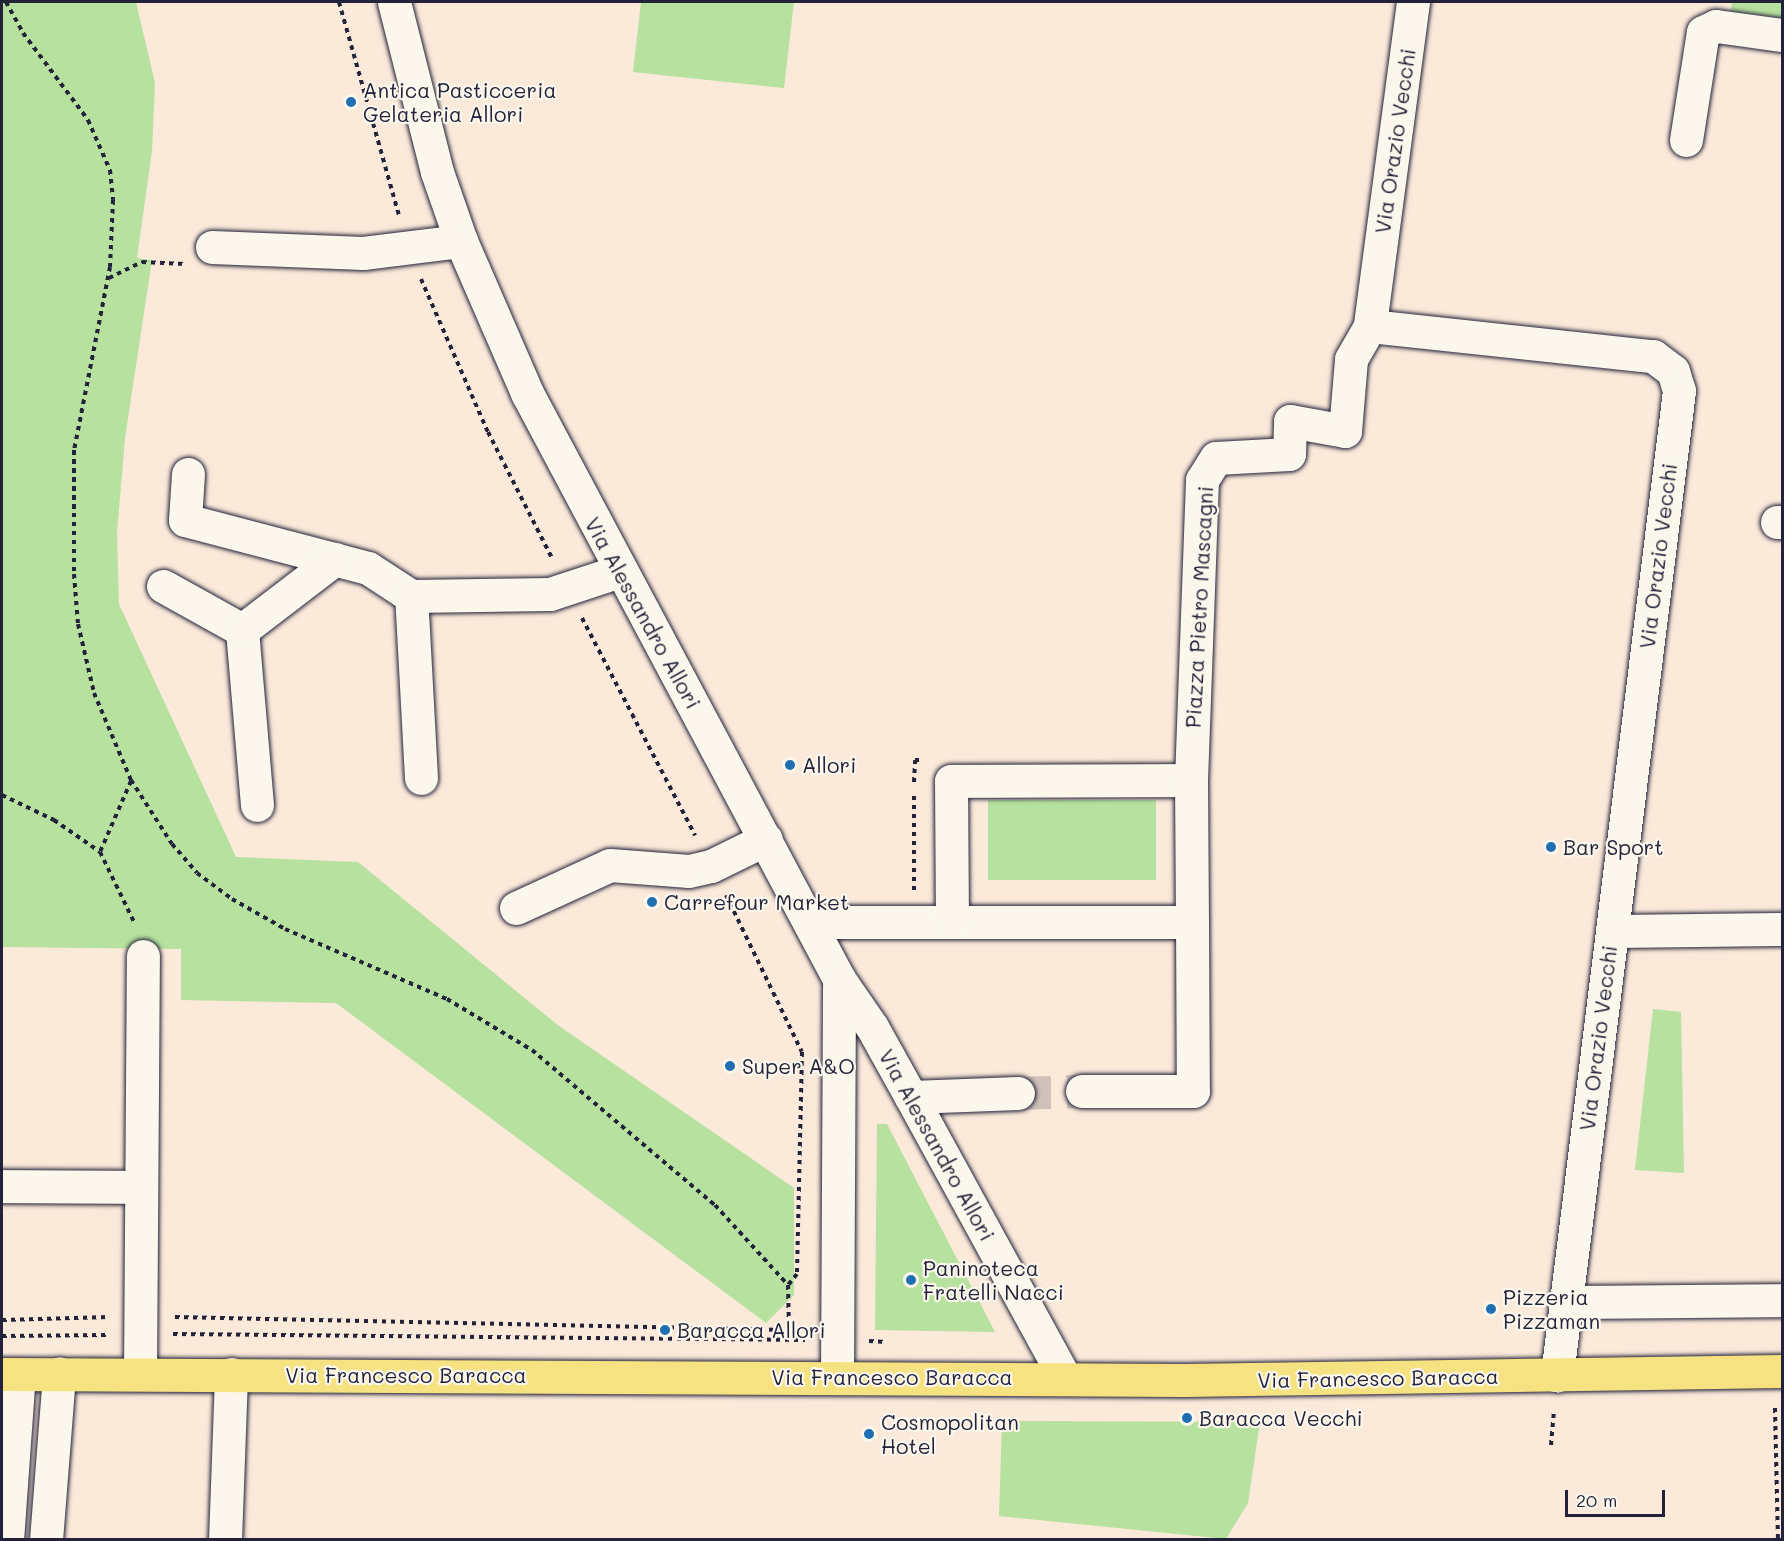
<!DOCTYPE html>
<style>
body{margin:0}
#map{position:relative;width:1784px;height:1541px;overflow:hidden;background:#fbe9d9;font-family:Mali,sans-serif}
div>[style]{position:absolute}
.green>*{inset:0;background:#b6e19e;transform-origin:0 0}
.minor-tunnel>*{height:33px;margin-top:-16.5px;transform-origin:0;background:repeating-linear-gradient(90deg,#d0c1b9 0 33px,transparent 0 49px)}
.path>*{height:4px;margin-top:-2px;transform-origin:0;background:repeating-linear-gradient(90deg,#22223b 0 4.5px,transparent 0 9px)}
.roads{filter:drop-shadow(0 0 2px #22223b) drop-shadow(0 0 2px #22223b)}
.minor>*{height:33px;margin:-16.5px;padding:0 16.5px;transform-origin:16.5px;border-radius:16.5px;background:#fbf7ec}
.major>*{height:33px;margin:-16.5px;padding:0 16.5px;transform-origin:16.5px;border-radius:16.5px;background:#f6e281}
.dots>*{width:16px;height:16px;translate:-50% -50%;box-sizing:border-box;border:3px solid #fbf7ec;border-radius:50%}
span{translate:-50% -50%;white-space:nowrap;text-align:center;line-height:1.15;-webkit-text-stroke:4.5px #fbf7ec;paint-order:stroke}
.poi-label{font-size:21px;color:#22223b}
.left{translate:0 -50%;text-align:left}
.street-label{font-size:21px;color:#22223b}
.frame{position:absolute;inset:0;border:3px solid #22223b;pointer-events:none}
.scale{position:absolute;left:1565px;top:1490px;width:100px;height:27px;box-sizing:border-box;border:3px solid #22223b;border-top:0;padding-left:8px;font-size:18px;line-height:21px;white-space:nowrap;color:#22223b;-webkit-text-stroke:4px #fbf7ec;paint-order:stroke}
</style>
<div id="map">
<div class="green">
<div style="clip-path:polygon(2px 2px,136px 2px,155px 83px,152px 151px,137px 258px,152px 260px,125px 438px,117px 533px,119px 604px,236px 857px,358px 862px,559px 1026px,794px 1188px,794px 1295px,766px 1323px,336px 1003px,181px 1000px,181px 949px,2px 947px)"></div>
<div style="clip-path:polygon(641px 2px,794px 2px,784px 88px,633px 72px)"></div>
<div style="clip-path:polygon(1732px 2px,1782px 2px,1782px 18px,1731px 11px)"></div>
<div style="left:988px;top:800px;width:168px;height:80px"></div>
<div style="clip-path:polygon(1653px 1009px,1681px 1012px,1684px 1173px,1635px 1170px)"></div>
<div style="clip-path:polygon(877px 1124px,887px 1124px,995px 1332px,875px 1330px)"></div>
<div style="clip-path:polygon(1002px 1421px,1260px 1422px,1248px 1503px,1226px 1539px,999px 1516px)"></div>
</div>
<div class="minor-tunnel">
<div style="left:1018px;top:1093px;width:64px;rotate:-1.8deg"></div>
</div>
<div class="path">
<div style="left:6px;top:2px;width:35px;rotate:61deg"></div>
<div style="left:23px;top:33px;width:109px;rotate:53.2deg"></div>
<div style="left:88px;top:120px;width:55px;rotate:66.3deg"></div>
<div style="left:110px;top:170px;width:30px;rotate:84deg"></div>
<div style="left:113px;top:200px;width:67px;rotate:92.6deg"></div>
<div style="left:110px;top:267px;width:187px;rotate:101.1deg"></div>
<div style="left:74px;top:450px;width:124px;rotate:90deg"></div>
<div style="left:74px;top:574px;width:50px;rotate:85.4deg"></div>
<div style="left:78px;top:624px;width:71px;rotate:76.9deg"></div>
<div style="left:94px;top:693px;width:95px;rotate:67deg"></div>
<div style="left:131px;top:780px;width:76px;rotate:57.4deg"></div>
<div style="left:172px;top:844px;width:38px;rotate:49deg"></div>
<div style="left:197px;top:873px;width:44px;rotate:36.6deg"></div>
<div style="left:232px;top:899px;width:61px;rotate:29.5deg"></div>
<div style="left:285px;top:929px;width:176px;rotate:23.4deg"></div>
<div style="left:447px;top:999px;width:99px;rotate:31deg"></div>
<div style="left:532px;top:1050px;width:240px;rotate:40.3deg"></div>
<div style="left:715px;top:1205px;width:108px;rotate:47.6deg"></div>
<div style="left:339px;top:2px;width:222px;rotate:74.3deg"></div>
<div style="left:109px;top:278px;width:37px;rotate:-26deg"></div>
<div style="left:142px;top:262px;width:43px;rotate:2.7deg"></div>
<div style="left:421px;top:279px;width:167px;rotate:66.4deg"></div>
<div style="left:488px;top:432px;width:141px;rotate:63.1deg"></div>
<div style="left:582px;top:618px;width:245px;rotate:62.5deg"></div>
<div style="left:131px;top:781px;width:77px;rotate:113.6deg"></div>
<div style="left:100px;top:852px;width:80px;rotate:64.1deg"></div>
<div style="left:914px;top:782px;width:22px;rotate:-87deg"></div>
<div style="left:915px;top:760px;width:9px"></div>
<div style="left:2px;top:795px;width:58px;rotate:25.7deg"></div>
<div style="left:54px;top:820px;width:56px;rotate:34.8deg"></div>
<div style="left:914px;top:890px;width:94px;rotate:-90deg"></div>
<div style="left:726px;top:895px;width:174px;rotate:64.2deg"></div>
<div style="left:802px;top:1052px;width:222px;rotate:91.3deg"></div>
<div style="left:797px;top:1274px;width:14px;rotate:129deg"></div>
<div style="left:788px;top:1285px;width:45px;rotate:88.7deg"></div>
<div style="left:175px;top:1317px;width:614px;rotate:1.21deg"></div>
<div style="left:2px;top:1320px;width:107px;rotate:-1.6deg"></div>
<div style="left:173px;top:1334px;width:632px;rotate:0.54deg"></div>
<div style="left:2px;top:1336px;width:104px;rotate:-0.6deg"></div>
<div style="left:869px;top:1341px;width:17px;rotate:3deg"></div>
<div style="left:1775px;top:1408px;width:132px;rotate:88.7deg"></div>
<div style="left:1551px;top:1445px;width:36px;rotate:-85deg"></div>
</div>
<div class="roads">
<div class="minor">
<div style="left:394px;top:2px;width:175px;rotate:75.8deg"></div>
<div style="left:437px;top:172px;width:73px;rotate:70.8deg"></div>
<div style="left:461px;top:241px;width:166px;rotate:66.5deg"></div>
<div style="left:527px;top:393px;width:664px;rotate:61.97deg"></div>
<div style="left:839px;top:979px;width:58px;rotate:55.5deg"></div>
<div style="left:872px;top:1027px;width:80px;rotate:60.9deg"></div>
<div style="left:911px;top:1097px;width:319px;rotate:61.3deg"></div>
<div style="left:1413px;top:2px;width:327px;rotate:97.6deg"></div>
<div style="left:1370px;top:326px;width:285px;rotate:6.1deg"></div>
<div style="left:1653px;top:356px;width:25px;rotate:37deg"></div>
<div style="left:1673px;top:371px;width:21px;rotate:73deg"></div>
<div style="left:1679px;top:391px;width:992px;rotate:97.07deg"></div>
<div style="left:1686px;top:140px;width:109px;rotate:-81.1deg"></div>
<div style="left:1703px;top:32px;width:14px;rotate:-25deg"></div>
<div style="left:1716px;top:26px;width:67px;rotate:7.8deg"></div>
<div style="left:212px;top:247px;width:151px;rotate:2.3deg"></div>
<div style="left:363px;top:253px;width:99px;rotate:-7deg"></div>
<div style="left:188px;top:474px;width:46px;rotate:93.7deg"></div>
<div style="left:185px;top:520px;width:189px;rotate:14.7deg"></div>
<div style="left:368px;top:568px;width:51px;rotate:33.1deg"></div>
<div style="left:1777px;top:522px;width:5px"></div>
<div style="left:163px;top:586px;width:90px;rotate:29.1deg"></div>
<div style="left:421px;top:778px;width:182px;rotate:-93.1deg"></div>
<div style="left:411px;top:596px;width:139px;rotate:-0.8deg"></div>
<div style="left:550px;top:594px;width:74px;rotate:-18.2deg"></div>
<div style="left:257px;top:805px;width:176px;rotate:-94.9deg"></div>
<div style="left:242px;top:630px;width:117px;rotate:-37.4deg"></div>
<div style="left:516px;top:908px;width:103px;rotate:-24.6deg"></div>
<div style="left:610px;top:865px;width:79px;rotate:4.3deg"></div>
<div style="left:689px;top:871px;width:23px;rotate:-13deg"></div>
<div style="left:711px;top:866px;width:61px;rotate:-26.1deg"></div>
<div style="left:809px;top:922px;width:383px"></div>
<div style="left:1192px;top:922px;width:169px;rotate:89.7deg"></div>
<div style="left:1193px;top:1091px;width:111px;rotate:180deg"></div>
<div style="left:952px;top:922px;width:141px;rotate:-90.4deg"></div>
<div style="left:951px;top:781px;width:240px;rotate:-0.2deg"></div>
<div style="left:1192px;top:922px;width:142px;rotate:-90.4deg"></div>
<div style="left:1191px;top:780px;width:300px;rotate:-87.9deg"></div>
<div style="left:1202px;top:480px;width:26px;rotate:-58deg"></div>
<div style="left:1216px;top:458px;width:73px;rotate:-3.1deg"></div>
<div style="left:1289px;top:454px;width:33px;rotate:-88deg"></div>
<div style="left:1290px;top:421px;width:56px;rotate:10.3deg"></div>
<div style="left:1345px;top:431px;width:72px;rotate:-85.2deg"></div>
<div style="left:1351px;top:359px;width:38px;rotate:-60deg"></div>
<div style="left:1612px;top:931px;width:170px;rotate:-0.7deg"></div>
<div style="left:911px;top:1097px;width:107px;rotate:-2.1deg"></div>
<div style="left:2px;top:1186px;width:139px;rotate:0.4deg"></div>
<div style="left:1565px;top:1302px;width:217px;rotate:-0.5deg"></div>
<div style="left:140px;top:1374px;width:418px;rotate:-89.6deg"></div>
<div style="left:837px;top:1377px;width:398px;rotate:-89.7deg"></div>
<div style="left:7px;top:1540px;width:166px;rotate:-85.9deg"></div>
<div style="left:46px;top:1540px;width:167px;rotate:-85.5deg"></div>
<div style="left:225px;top:1540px;width:166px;rotate:-87.9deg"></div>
</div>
<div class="major">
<div style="left:2px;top:1374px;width:1182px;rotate:0.29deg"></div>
<div style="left:1184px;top:1380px;width:598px;rotate:-0.86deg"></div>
</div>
</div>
<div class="dots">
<div style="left:351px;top:102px;background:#1f6fb2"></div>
<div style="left:790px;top:765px;background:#1f6fb2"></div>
<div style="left:1551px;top:847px;background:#1f6fb2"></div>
<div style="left:652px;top:902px;background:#1f6fb2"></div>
<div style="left:730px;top:1066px;background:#1f6fb2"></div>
<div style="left:911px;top:1280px;background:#1f6fb2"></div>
<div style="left:1491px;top:1309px;background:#1f6fb2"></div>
<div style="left:665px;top:1330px;background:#1f6fb2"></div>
<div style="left:1187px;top:1418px;background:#1f6fb2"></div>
<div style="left:869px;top:1434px;background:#1f6fb2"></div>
</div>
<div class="poi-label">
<span class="left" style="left:363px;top:102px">Antica Pasticceria<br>Gelateria Allori</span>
<span class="left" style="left:802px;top:765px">Allori</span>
<span class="left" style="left:1563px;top:847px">Bar Sport</span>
<span class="left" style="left:664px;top:902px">Carrefour Market</span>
<span class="left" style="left:742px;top:1066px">Super A&amp;O</span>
<span class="left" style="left:923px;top:1280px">Paninoteca<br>Fratelli Nacci</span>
<span class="left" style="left:1503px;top:1309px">Pizzeria<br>Pizzaman</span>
<span class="left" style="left:677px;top:1330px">Baracca Allori</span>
<span class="left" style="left:1199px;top:1418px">Baracca Vecchi</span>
<span class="left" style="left:881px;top:1434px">Cosmopolitan<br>Hotel</span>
</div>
<div class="street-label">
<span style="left:1395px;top:141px;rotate:-82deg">Via Orazio Vecchi</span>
<span style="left:1658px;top:556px;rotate:-83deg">Via Orazio Vecchi</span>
<span style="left:1199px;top:607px;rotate:-87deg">Piazza Pietro Mascagni</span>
<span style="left:643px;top:613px;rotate:61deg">Via Alessandro Allori</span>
<span style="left:1598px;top:1038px;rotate:-83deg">Via Orazio Vecchi</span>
<span style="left:937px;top:1145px;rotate:61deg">Via Alessandro Allori</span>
<span style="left:406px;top:1375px">Via Francesco Baracca</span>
<span style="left:892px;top:1377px">Via Francesco Baracca</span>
<span style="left:1378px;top:1378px;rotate:-1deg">Via Francesco Baracca</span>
</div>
<div class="frame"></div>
<div class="scale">20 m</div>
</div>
